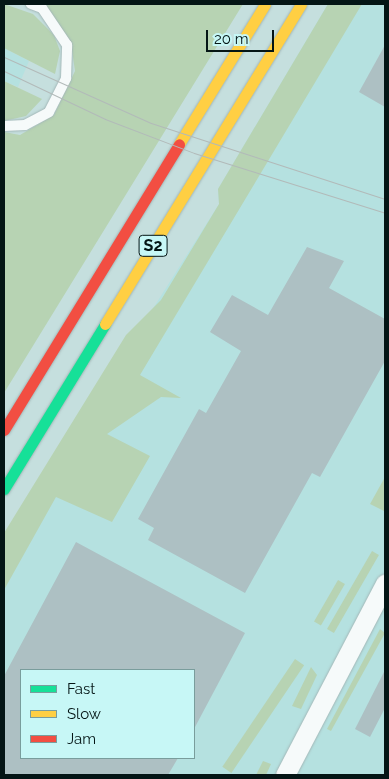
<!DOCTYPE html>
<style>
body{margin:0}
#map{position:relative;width:389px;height:779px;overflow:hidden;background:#c5dfde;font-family:Raleway,sans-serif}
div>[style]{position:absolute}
.built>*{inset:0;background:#b5e1e0}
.green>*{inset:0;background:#b7d3b3;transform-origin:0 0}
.building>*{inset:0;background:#adc0c3}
.roads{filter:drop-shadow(0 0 1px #a3b7b7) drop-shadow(0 0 1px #a3b7b7)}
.lane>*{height:10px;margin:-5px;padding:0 5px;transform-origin:5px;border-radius:5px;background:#f6fafa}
.street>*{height:19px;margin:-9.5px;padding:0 9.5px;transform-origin:9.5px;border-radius:9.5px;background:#f6fafa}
.fast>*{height:11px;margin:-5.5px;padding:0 5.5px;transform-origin:5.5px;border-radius:5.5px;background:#16e098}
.slow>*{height:11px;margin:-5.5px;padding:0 5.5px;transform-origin:5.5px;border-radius:5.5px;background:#ffcf43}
.jam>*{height:11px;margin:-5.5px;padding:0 5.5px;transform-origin:5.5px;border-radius:5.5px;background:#f24e42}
.tram>*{height:1px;margin:-0.5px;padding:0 0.5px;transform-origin:0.5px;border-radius:0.5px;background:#b2bab9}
span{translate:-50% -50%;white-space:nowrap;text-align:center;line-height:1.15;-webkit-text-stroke:4px #c7f7f6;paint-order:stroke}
.shield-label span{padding:1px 4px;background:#c7f7f6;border:1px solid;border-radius:4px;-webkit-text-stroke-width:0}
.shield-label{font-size:16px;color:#041515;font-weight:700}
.frame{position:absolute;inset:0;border:5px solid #041515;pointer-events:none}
.legend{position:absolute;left:20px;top:669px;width:175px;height:90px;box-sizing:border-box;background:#c7f7f6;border:1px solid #799d9c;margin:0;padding:6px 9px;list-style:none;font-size:15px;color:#041515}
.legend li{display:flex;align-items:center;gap:10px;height:25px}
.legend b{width:25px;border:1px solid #799d9c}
.scale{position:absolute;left:206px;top:30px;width:68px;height:22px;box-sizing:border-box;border:2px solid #041515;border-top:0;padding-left:6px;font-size:15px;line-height:18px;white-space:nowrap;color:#041515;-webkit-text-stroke:4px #c7f7f6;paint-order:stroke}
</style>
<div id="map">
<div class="built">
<div style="clip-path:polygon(evenodd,328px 4px,385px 4px,385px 775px,4px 775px,4px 583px,152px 310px,219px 204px,218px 189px,328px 4px,21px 670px,194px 670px,194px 758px,21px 758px,21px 670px)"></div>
<div style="clip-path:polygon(4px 48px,29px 61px,18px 87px,4px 81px)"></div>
</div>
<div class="green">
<div style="clip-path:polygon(4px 4px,33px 14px,54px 35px,60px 51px,55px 74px,4px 48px)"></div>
<div style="clip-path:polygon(42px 4px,243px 4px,4px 393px,4px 132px,20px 135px,54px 115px,75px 71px,71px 43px)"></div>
<div style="clip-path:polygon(328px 4px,362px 4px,140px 375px,181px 398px,161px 397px,107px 434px,150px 456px,112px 522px,56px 497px,4px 590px,4px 533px,126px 335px,161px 300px,219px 204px,218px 189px)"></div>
<div style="clip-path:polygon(4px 81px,42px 99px,26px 116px,4px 121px)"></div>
<div style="clip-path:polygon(385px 477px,385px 509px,384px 511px,370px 504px)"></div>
<div style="left:372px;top:551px;width:8px;height:90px;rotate:30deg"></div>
<div style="left:338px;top:580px;width:8px;height:48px;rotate:30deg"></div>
<div style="clip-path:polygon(380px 629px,385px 633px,331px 731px,327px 729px)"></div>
<div style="left:295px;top:659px;width:11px;height:130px;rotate:34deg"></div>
<div style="clip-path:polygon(311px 667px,317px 675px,301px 709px,292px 706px)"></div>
<div style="clip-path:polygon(263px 761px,271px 764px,266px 775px,256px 775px)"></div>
</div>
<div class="building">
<div style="clip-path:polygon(385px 45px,385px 107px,359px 92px)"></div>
<div style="clip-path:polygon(307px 247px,344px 261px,329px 288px,385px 319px,385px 361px,320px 477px,312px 473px,245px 593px,148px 540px,154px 528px,138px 519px,199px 409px,206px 413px,241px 351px,210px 332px,232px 295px,268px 315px)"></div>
<div style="clip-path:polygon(76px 542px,245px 633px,194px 729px,194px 670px,21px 670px,21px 758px,178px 758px,168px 775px,4px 775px,4px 676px)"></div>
<div style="clip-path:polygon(385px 670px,385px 708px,370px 737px,355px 729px)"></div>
</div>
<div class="roads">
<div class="lane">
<div style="left:4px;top:126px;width:21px;rotate:-3deg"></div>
<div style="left:25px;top:125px;width:27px;rotate:-28deg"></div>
<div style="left:49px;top:112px;width:38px;rotate:-63deg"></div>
<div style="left:66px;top:78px;width:33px;rotate:-88deg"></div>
<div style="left:67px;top:45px;width:45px;rotate:-124deg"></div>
<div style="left:42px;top:8px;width:12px;rotate:-160deg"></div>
</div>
<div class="street">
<div style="left:285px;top:775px;width:216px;rotate:-62.4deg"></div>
</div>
<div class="fast">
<div style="left:4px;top:489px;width:193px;rotate:-58.5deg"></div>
</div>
<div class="slow">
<div style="left:179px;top:144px;width:164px;rotate:-58.4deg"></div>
<div style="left:105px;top:324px;width:375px;rotate:-58.5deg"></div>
</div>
<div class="jam">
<div style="left:4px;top:430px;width:335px;rotate:-58.5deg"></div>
</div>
</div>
<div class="tram">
<div style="left:4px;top:57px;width:161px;rotate:24.2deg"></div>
<div style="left:151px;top:123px;width:246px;rotate:18deg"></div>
<div style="left:4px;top:71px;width:112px;rotate:25.4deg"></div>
<div style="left:105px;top:119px;width:95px;rotate:20.9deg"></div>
<div style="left:194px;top:153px;width:200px;rotate:17.4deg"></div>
</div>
<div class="shield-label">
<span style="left:153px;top:246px">S2</span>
</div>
<div class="frame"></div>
<ul class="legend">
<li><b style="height:6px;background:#16e098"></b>Fast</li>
<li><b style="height:6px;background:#ffcf43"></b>Slow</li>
<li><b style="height:6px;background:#f24e42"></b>Jam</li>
</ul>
<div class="scale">20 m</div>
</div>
